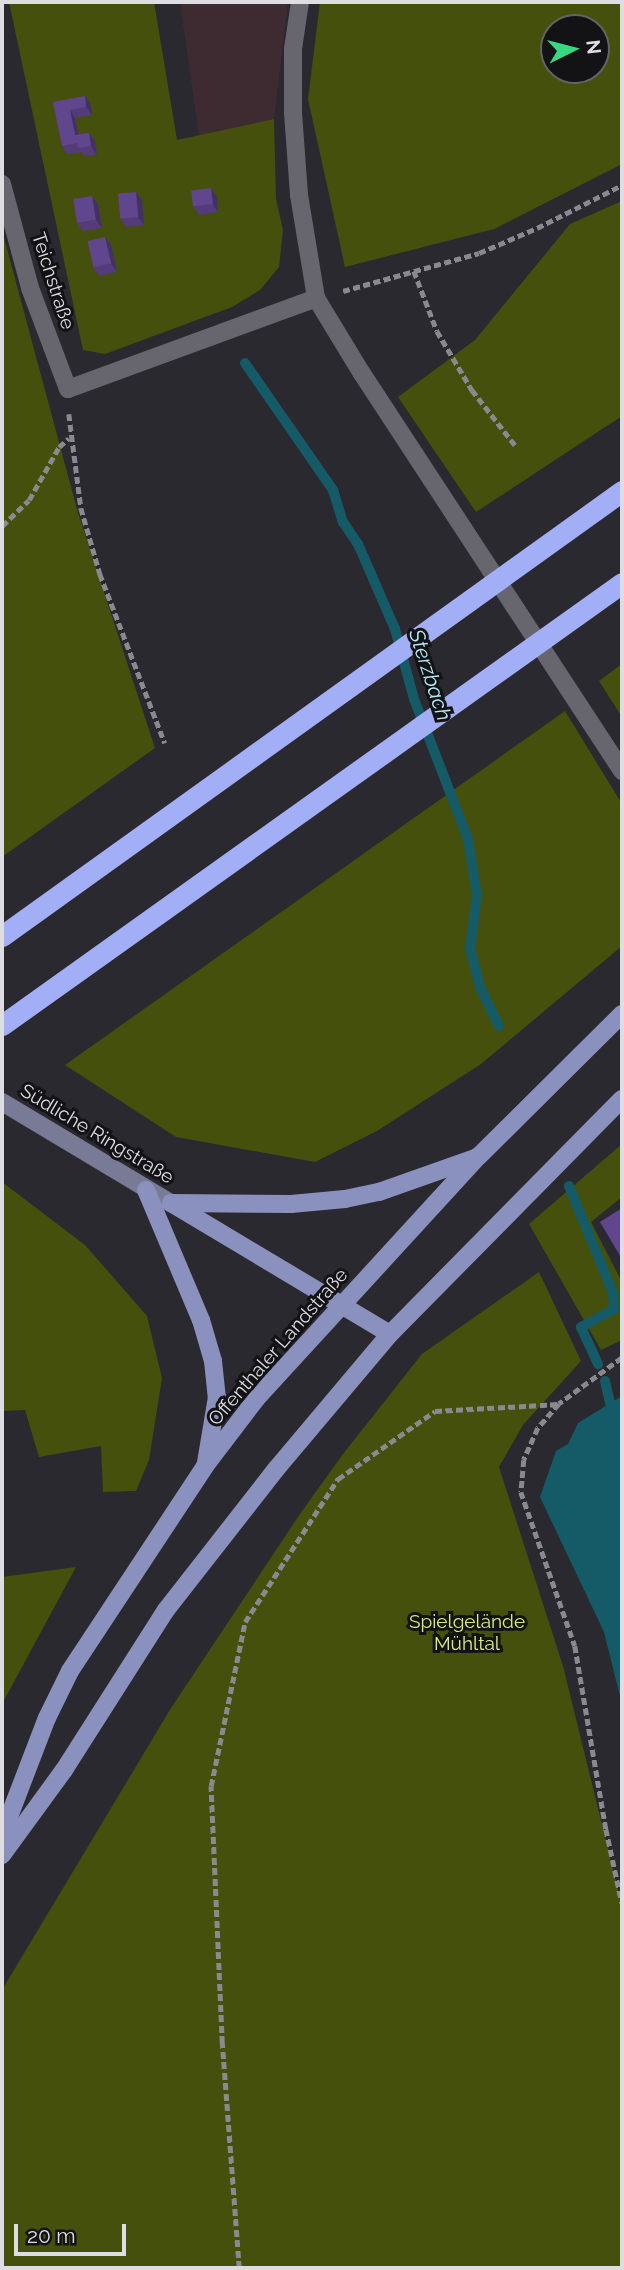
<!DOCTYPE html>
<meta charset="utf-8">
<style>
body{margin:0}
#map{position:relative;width:624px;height:2270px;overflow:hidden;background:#2b2930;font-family:Raleway,sans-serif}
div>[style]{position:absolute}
.industrial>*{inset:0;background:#3e2b32}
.green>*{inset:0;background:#44500b}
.water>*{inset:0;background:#155b67}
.stream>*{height:10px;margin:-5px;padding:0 5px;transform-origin:5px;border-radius:5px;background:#155b67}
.path>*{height:4.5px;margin-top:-2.25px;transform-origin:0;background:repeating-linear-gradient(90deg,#8a898f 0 7px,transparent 0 10.5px)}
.service>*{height:18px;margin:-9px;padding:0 9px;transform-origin:9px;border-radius:9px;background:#67656d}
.secondary>*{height:18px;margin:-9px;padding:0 9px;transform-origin:9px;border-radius:9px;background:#797b96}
.primary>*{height:18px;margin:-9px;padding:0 9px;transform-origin:9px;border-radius:9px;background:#8a91bf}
.motorway>*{height:21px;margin:-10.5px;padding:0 10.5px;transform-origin:10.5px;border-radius:10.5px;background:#a2aef5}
.wall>*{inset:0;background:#533c79}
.shaded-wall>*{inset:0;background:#433163}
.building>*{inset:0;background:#60468d;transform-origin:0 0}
span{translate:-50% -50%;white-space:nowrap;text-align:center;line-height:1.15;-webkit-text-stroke:6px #131215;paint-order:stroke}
.street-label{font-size:19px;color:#dedde2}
.park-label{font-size:19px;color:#d5ef7c}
.water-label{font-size:21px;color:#b4eaf5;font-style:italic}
.frame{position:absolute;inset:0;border:4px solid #dedde2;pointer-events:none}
.north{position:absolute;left:540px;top:14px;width:70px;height:70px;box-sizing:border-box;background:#131215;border:2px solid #646367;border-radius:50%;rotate:84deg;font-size:19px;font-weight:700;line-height:28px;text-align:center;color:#dedde2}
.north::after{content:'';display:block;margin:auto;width:24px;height:32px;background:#38d880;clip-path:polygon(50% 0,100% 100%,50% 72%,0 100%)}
.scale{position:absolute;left:14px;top:2224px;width:112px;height:32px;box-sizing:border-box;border:4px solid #dedde2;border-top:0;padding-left:9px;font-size:21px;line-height:24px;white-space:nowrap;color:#dedde2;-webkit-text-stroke:5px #131215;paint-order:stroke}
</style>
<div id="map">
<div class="industrial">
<div style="clip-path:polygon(180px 2px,288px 2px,274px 119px,199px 136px)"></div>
</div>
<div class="green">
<div style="clip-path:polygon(9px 2px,154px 2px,177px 140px,274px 119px,276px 199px,283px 230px,279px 267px,260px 290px,232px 307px,105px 354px,83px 350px)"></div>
<div style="clip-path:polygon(evenodd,320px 2px,622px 2px,622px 164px,494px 229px,345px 267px,308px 99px,320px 2px,596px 28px,596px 70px,554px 70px,554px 28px,596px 28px)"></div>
<div style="clip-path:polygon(622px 201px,622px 416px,476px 512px,398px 397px,475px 340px,570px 224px)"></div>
<div style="clip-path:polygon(2px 230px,78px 513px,155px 748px,2px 857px)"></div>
<div style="clip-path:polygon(622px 664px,622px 717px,599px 681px)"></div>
<div style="clip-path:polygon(565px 711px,622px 804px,622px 946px,481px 1064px,377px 1131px,315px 1162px,176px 1137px,65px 1065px)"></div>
<div style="clip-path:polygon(622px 1144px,622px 1197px,591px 1222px,622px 1282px,622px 1340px,601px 1350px,529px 1224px)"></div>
<div style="clip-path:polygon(2px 1182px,85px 1245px,147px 1316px,162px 1378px,149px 1460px,136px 1491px,103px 1492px,101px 1446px,39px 1457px,25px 1410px,2px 1411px)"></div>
<div style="clip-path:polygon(539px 1272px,581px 1361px,523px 1425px,499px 1467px,563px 1666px,622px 1906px,622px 2268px,2px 2268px,2px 1990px,171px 1708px,300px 1514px,343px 1454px,422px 1354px)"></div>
<div style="clip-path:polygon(76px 1567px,2px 1704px,2px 1577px)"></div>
</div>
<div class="water">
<div style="clip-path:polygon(622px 1396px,622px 1704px,604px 1632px,540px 1497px,556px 1451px,568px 1444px,578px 1423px)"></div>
</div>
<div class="stream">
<div style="left:245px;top:363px;width:155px;rotate:55.3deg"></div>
<div style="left:333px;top:490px;width:34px;rotate:73deg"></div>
<div style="left:343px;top:522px;width:27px;rotate:56deg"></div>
<div style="left:358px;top:544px;width:93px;rotate:66.5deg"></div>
<div style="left:395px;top:629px;width:73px;rotate:74.8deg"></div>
<div style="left:414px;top:699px;width:150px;rotate:68.9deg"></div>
<div style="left:468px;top:839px;width:57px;rotate:80.9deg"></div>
<div style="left:477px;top:895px;width:53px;rotate:97.5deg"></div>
<div style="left:470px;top:948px;width:40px;rotate:75.6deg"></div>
<div style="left:480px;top:987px;width:43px;rotate:64deg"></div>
<div style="left:569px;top:1186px;width:116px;rotate:67.6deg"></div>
<div style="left:613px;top:1293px;width:16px;rotate:86deg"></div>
<div style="left:614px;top:1309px;width:38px;rotate:151deg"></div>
<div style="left:581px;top:1327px;width:41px;rotate:65.3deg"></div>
<div style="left:605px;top:1381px;width:35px;rotate:77deg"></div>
</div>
<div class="path">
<div style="left:414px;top:271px;width:64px;rotate:69deg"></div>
<div style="left:437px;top:331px;width:69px;rotate:59.3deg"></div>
<div style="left:472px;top:390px;width:70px;rotate:52deg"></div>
<div style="left:343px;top:291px;width:141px;rotate:-15.6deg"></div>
<div style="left:479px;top:253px;width:63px;rotate:-23.3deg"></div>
<div style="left:537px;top:228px;width:95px;rotate:-26.8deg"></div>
<div style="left:69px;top:414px;width:95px;rotate:82.7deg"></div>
<div style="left:81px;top:508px;width:69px;rotate:73.9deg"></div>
<div style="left:100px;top:574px;width:181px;rotate:69deg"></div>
<div style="left:2px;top:526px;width:37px;rotate:-44deg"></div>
<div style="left:29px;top:500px;width:61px;rotate:-60.5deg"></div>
<div style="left:59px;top:447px;width:13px;rotate:-42deg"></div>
<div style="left:622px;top:1358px;width:78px;rotate:143.9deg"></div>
<div style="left:559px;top:1404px;width:32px;rotate:131deg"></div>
<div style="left:538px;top:1428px;width:35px;rotate:114deg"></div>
<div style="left:524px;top:1460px;width:32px;rotate:95deg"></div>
<div style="left:521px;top:1492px;width:163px;rotate:70.7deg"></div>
<div style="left:575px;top:1646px;width:186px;rotate:80.4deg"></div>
<div style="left:606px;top:1829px;width:76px;rotate:77.8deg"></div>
<div style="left:239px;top:2268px;width:226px;rotate:-94.3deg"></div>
<div style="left:222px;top:2043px;width:257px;rotate:-92.5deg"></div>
<div style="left:211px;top:1786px;width:167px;rotate:-78.3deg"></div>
<div style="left:245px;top:1622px;width:171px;rotate:-57deg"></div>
<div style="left:338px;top:1479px;width:118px;rotate:-35deg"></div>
<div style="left:435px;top:1411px;width:124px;rotate:-3.2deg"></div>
</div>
<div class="service">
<div style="left:300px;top:2px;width:48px;rotate:98.5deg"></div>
<div style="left:293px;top:49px;width:64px;rotate:90deg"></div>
<div style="left:293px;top:113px;width:82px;rotate:85.8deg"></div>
<div style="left:299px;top:195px;width:104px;rotate:80.6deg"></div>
<div style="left:316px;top:298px;width:87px;rotate:58.7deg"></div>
<div style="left:361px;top:372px;width:477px;rotate:56.8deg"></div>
<div style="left:2px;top:184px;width:108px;rotate:74.9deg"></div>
<div style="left:30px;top:288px;width:108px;rotate:69.4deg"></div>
<div style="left:68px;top:389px;width:264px;rotate:-20.1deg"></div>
</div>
<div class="secondary">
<div style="left:2px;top:1102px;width:197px;rotate:30.9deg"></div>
</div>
<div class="primary">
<div style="left:146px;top:1190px;width:141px;rotate:67.1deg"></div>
<div style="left:201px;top:1320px;width:43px;rotate:73.7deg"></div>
<div style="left:213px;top:1361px;width:36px;rotate:84deg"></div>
<div style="left:217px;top:1397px;width:67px;rotate:99.5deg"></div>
<div style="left:171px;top:1203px;width:120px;rotate:0.5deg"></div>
<div style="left:291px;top:1204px;width:54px;rotate:-5.3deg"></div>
<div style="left:345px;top:1199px;width:35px;rotate:-12deg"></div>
<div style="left:379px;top:1192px;width:102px;rotate:-19.5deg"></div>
<div style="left:171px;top:1203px;width:255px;rotate:30.9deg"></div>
<div style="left:2px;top:1835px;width:125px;rotate:-69deg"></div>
<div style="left:47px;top:1718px;width:52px;rotate:-63.9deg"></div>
<div style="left:70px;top:1671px;width:245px;rotate:-56.6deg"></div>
<div style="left:205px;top:1466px;width:84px;rotate:-52.7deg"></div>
<div style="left:256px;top:1399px;width:330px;rotate:-47.5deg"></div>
<div style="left:479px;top:1156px;width:202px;rotate:-44.8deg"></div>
<div style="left:2px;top:1855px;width:105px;rotate:-53.9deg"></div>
<div style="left:64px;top:1770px;width:190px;rotate:-57.5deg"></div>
<div style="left:166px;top:1610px;width:180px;rotate:-52deg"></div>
<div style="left:277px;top:1468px;width:175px;rotate:-49.9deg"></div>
<div style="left:390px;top:1334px;width:330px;rotate:-45.4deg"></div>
</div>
<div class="motorway">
<div style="left:2px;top:936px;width:763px;rotate:-35.67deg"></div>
<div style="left:2px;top:1025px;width:761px;rotate:-35.49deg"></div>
</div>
<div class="wall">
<div style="clip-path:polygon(85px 96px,91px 105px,92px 115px,75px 118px,79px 134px,89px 133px,95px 141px,97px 155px,84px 156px,81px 152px,67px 154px,62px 146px,53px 102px)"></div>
<div style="clip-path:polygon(136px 192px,142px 200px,144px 225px,126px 227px,121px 219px)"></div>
<div style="clip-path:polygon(92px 196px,98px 204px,102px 228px,83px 231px,77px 223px)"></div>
<div style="clip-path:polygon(217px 197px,218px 212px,199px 215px,193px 206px)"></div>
<div style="clip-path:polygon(111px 245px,117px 272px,99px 276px,93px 267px)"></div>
</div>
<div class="shaded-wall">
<div style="clip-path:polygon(85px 96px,91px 105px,92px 115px,86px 107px)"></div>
<div style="clip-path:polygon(70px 110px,75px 118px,81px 143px,75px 135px)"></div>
<div style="clip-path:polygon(89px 133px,95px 141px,97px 155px,91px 146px)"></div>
<div style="clip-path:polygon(211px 188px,217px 197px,218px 212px,213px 204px)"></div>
<div style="clip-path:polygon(136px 192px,142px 200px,144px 225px,138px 217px)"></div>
<div style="clip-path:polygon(92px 196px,98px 204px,102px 228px,96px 220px)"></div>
<div style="clip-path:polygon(105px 237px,111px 245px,117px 272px,111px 263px)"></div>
</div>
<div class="building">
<div style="clip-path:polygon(85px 96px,86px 107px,70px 110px,75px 135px,89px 133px,91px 146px,78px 148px,77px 143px,62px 146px,53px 102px)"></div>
<div style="left:211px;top:188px;width:16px;height:20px;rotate:83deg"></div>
<div style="left:136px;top:192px;width:25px;height:18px;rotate:85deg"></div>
<div style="left:92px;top:196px;width:24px;height:19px;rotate:81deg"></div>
<div style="left:105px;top:237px;width:27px;height:18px;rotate:77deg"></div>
<div style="clip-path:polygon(622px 1208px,622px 1259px,600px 1222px)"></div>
</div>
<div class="street-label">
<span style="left:53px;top:281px;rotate:72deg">Teichstraße</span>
<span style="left:97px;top:1134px;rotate:31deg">Südliche Ringstraße</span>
<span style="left:278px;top:1347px;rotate:-49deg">Offenthaler Landstraße</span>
</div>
<div class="park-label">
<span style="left:467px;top:1633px">Spielgelände<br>Mühltal</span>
</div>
<div class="water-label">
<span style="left:430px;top:675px;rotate:72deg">Sterzbach</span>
</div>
<div class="frame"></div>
<div class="north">N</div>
<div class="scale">20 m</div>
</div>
